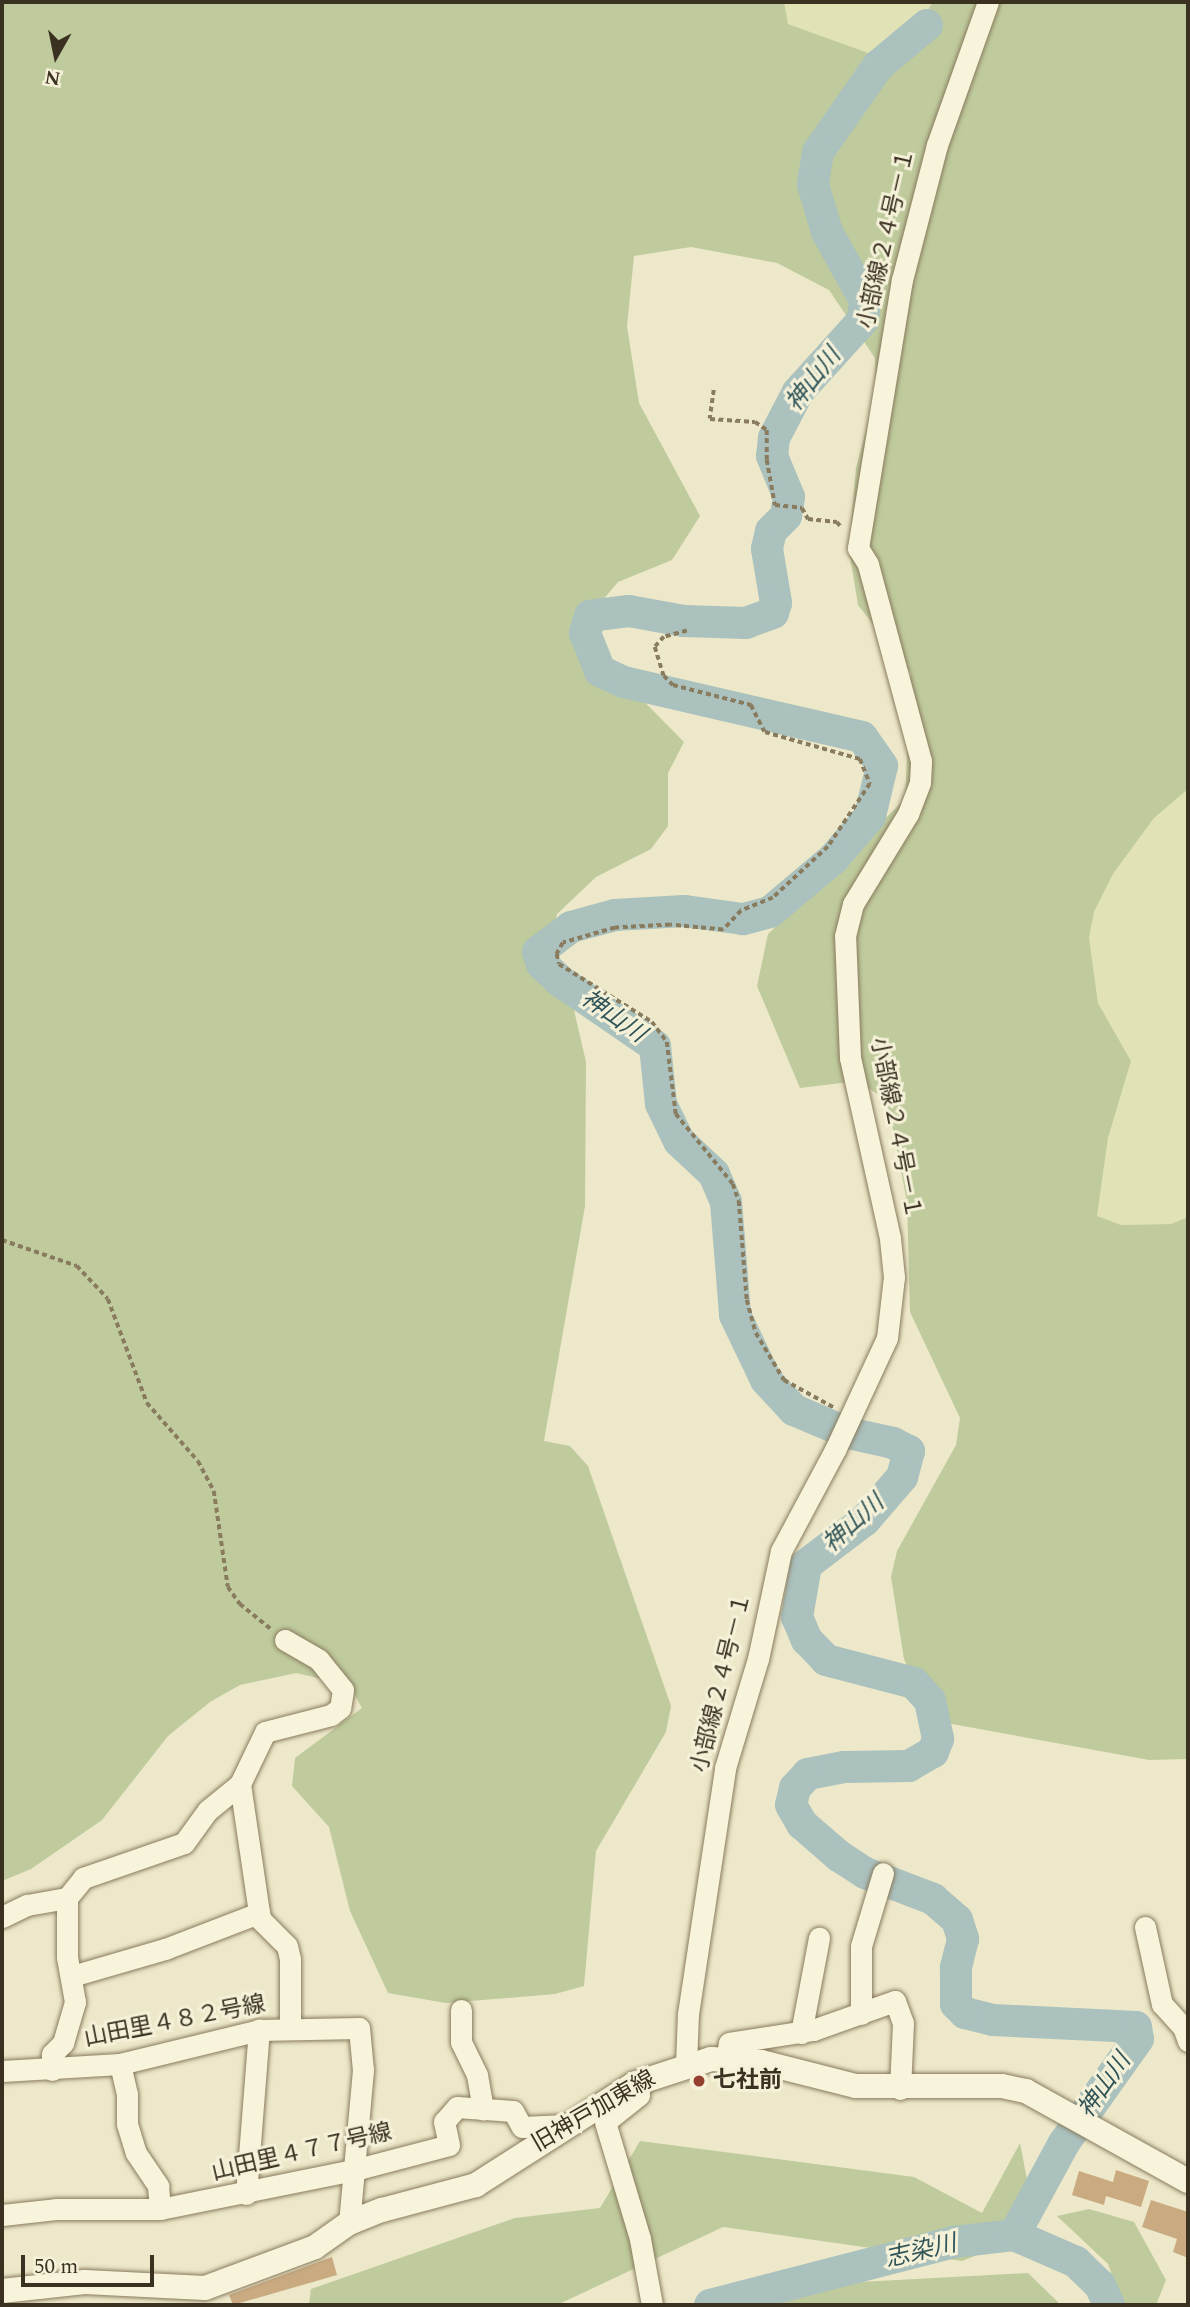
<!DOCTYPE html>
<meta charset="utf-8">
<style>
body{margin:0}
#map{position:relative;width:1190px;height:2307px;overflow:hidden;background:#ede8c9;font-family:Spectral,"Noto Sans JP",serif}
div>[style]{position:absolute}
.farmland>*{inset:0;background:#e2e2b7}
.green>*{inset:0;background:#bfcb9d}
.river>*{height:32px;margin:-16px;padding:0 16px;transform-origin:16px;border-radius:16px;background:#aac1be}
.building>*{inset:0;background:#c9aa81}
.path>*{height:3.5px;margin-top:-1.75px;transform-origin:0;background:repeating-linear-gradient(90deg,#897b5e 0 5px,transparent 0 8.5px)}
.roads{filter:drop-shadow(0 0 2px #897b5e) drop-shadow(0 0 2px #897b5e)}
.minor>*{height:21px;margin:-10.5px;padding:0 10.5px;transform-origin:10.5px;border-radius:10.5px;background:#f8f4dc}
.tertiary>*{height:24px;margin:-12px;padding:0 12px;transform-origin:12px;border-radius:12px;background:#f8f4dc}
.dots>*{width:19px;height:19px;translate:-50% -50%;box-sizing:border-box;border:4px solid #f5f1d8;border-radius:50%}
span{translate:-50% -50%;white-space:nowrap;text-align:center;line-height:1.15;-webkit-text-stroke:6px #f5f1d8;paint-order:stroke}
.street-label{font-size:23px;color:#3a3121}
.poi-label{font-size:23px;color:#3a3121;font-weight:700}
.left{translate:0 -50%;text-align:left}
.water-label{font-size:24px;color:#315559;font-style:italic}
.frame{position:absolute;inset:0;border:4px solid #3a3121;pointer-events:none}
.north{position:absolute;left:21px;top:21px;width:70px;height:70px;-webkit-text-stroke:5px #f5f1d8;paint-order:stroke;rotate:189deg;font-size:19px;font-weight:700;line-height:28px;text-align:center;color:#3a3121}
.north::after{content:'';display:block;margin:auto;width:24px;height:32px;background:#3a3121;clip-path:polygon(50% 0,100% 100%,50% 72%,0 100%)}
.scale{position:absolute;left:21px;top:2255px;width:133px;height:32px;box-sizing:border-box;border:4px solid #3a3121;border-top:0;padding-left:9px;font-size:21px;line-height:24px;white-space:nowrap;color:#3a3121;-webkit-text-stroke:5px #f5f1d8;paint-order:stroke}
</style>
<div id="map">
<div class="farmland">
<div style="clip-path:polygon(784px 2px,933px 2px,893px 63px,788px 24px)"></div>
<div style="clip-path:polygon(1188px 789px,1188px 1217px,1171px 1224px,1121px 1225px,1097px 1217px,1108px 1138px,1131px 1061px,1098px 1003px,1089px 938px,1094px 912px,1113px 874px,1154px 818px)"></div>
</div>
<div class="green">
<div style="clip-path:polygon(2px 2px,784px 2px,788px 24px,893px 62px,933px 2px,1188px 2px,1188px 789px,1154px 818px,1113px 874px,1094px 912px,1089px 938px,1098px 1003px,1131px 1061px,1108px 1138px,1097px 1216px,1121px 1225px,1171px 1224px,1188px 1217px,1188px 1759px,1149px 1760px,952px 1724px,928px 1712px,904px 1659px,891px 1577px,897px 1551px,956px 1445px,960px 1418px,910px 1312px,907px 1202px,891px 1119px,879px 1095px,857px 1081px,800px 1088px,757px 986px,768px 934px,905px 799px,911px 673px,858px 605px,849px 550px,856px 468px,876px 393px,875px 358px,829px 290px,777px 263px,691px 247px,634px 256px,627px 326px,639px 403px,700px 516px,672px 560px,618px 582px,585px 621px,610px 667px,684px 742px,668px 773px,668px 826px,651px 849px,596px 877px,557px 914px,551px 938px,550px 964px,574px 1010px,586px 1062px,585px 1206px,544px 1441px,570px 1446px,588px 1466px,671px 1706px,666px 1732px,596px 1851px,584px 1986px,555px 1994px,446px 2003px,388px 1993px,350px 1911px,329px 1827px,292px 1786px,295px 1758px,362px 1708px,349px 1685px,296px 1673px,240px 1685px,210px 1702px,168px 1736px,102px 1820px,31px 1869px,2px 1881px)"></div>
<div style="clip-path:polygon(640px 2141px,914px 2177px,982px 2213px,1020px 2143px,1037px 2232px,962px 2261px,723px 2227px,557px 2305px,309px 2305px,311px 2289px,515px 2218px,600px 2208px)"></div>
<div style="clip-path:polygon(1089px 2209px,1134px 2222px,1166px 2280px,1156px 2305px,1123px 2305px,1108px 2264px,1057px 2216px)"></div>
<div style="clip-path:polygon(1028px 2273px,1061px 2305px,750px 2305px,841px 2283px)"></div>
</div>
<div class="river">
<div style="left:927px;top:25px;width:64px;rotate:140.1deg"></div>
<div style="left:878px;top:66px;width:105px;rotate:124.9deg"></div>
<div style="left:818px;top:152px;width:33px;rotate:99deg"></div>
<div style="left:813px;top:185px;width:49px;rotate:73.4deg"></div>
<div style="left:827px;top:232px;width:78px;rotate:60.8deg"></div>
<div style="left:865px;top:300px;width:20px;rotate:96deg"></div>
<div style="left:863px;top:320px;width:97px;rotate:132.1deg"></div>
<div style="left:798px;top:392px;width:52px;rotate:117.6deg"></div>
<div style="left:774px;top:438px;width:18px;rotate:96deg"></div>
<div style="left:772px;top:456px;width:44px;rotate:67.5deg"></div>
<div style="left:789px;top:497px;width:19px;rotate:99deg"></div>
<div style="left:786px;top:516px;width:21px;rotate:135deg"></div>
<div style="left:771px;top:531px;width:18px;rotate:103deg"></div>
<div style="left:767px;top:549px;width:55px;rotate:80.5deg"></div>
<div style="left:776px;top:603px;width:10px;rotate:107deg"></div>
<div style="left:773px;top:613px;width:29px;rotate:160deg"></div>
<div style="left:746px;top:623px;width:62px;rotate:-178.2deg"></div>
<div style="left:684px;top:621px;width:56px;rotate:-169.7deg"></div>
<div style="left:629px;top:611px;width:39px;rotate:173deg"></div>
<div style="left:590px;top:616px;width:18px;rotate:106deg"></div>
<div style="left:585px;top:633px;width:41px;rotate:68.5deg"></div>
<div style="left:600px;top:671px;width:26px;rotate:25deg"></div>
<div style="left:624px;top:682px;width:244px;rotate:13deg"></div>
<div style="left:862px;top:737px;width:35px;rotate:55deg"></div>
<div style="left:882px;top:766px;width:51px;rotate:103.5deg"></div>
<div style="left:870px;top:816px;width:57px;rotate:130.7deg"></div>
<div style="left:833px;top:859px;width:82px;rotate:139.9deg"></div>
<div style="left:770px;top:912px;width:28px;rotate:165deg"></div>
<div style="left:743px;top:919px;width:60px;rotate:-172.3deg"></div>
<div style="left:684px;top:911px;width:69px;rotate:176.7deg"></div>
<div style="left:615px;top:915px;width:46px;rotate:164.7deg"></div>
<div style="left:571px;top:927px;width:41px;rotate:142.9deg"></div>
<div style="left:538px;top:952px;width:13px;rotate:72deg"></div>
<div style="left:542px;top:964px;width:25px;rotate:43deg"></div>
<div style="left:560px;top:981px;width:115px;rotate:34.4deg"></div>
<div style="left:655px;top:1046px;width:58px;rotate:84.1deg"></div>
<div style="left:661px;top:1104px;width:41px;rotate:64.1deg"></div>
<div style="left:679px;top:1141px;width:48px;rotate:43.3deg"></div>
<div style="left:714px;top:1174px;width:30px;rotate:67deg"></div>
<div style="left:726px;top:1202px;width:113px;rotate:85.4deg"></div>
<div style="left:735px;top:1315px;width:72px;rotate:64.5deg"></div>
<div style="left:766px;top:1380px;width:41px;rotate:47deg"></div>
<div style="left:794px;top:1410px;width:59px;rotate:23.1deg"></div>
<div style="left:848px;top:1433px;width:46px;rotate:12.5deg"></div>
<div style="left:893px;top:1443px;width:18px;rotate:27deg"></div>
<div style="left:909px;top:1451px;width:27px;rotate:105deg"></div>
<div style="left:902px;top:1477px;width:57px;rotate:130.7deg"></div>
<div style="left:865px;top:1520px;width:74px;rotate:142.7deg"></div>
<div style="left:806px;top:1565px;width:53px;rotate:99.8deg"></div>
<div style="left:797px;top:1617px;width:25px;rotate:67deg"></div>
<div style="left:807px;top:1640px;width:28px;rotate:46deg"></div>
<div style="left:826px;top:1660px;width:91px;rotate:14.6deg"></div>
<div style="left:914px;top:1683px;width:24px;rotate:48deg"></div>
<div style="left:930px;top:1701px;width:39px;rotate:78deg"></div>
<div style="left:938px;top:1739px;width:14px;rotate:111deg"></div>
<div style="left:933px;top:1752px;width:28px;rotate:150deg"></div>
<div style="left:909px;top:1766px;width:65px;rotate:179.1deg"></div>
<div style="left:844px;top:1767px;width:37px;rotate:169deg"></div>
<div style="left:808px;top:1774px;width:19px;rotate:133deg"></div>
<div style="left:795px;top:1788px;width:17px;rotate:103deg"></div>
<div style="left:791px;top:1805px;width:22px;rotate:60deg"></div>
<div style="left:802px;top:1824px;width:49px;rotate:40.9deg"></div>
<div style="left:839px;top:1856px;width:31px;rotate:33deg"></div>
<div style="left:865px;top:1873px;width:73px;rotate:20.9deg"></div>
<div style="left:933px;top:1899px;width:32px;rotate:41deg"></div>
<div style="left:957px;top:1920px;width:20px;rotate:72deg"></div>
<div style="left:963px;top:1939px;width:30px;rotate:104deg"></div>
<div style="left:956px;top:1968px;width:36px;rotate:90deg"></div>
<div style="left:956px;top:2004px;width:13px;rotate:45deg"></div>
<div style="left:965px;top:2013px;width:29px;rotate:14deg"></div>
<div style="left:993px;top:2020px;width:143px;rotate:2.8deg"></div>
<div style="left:1136px;top:2027px;width:12px;rotate:81deg"></div>
<div style="left:1138px;top:2039px;width:128px;rotate:125.4deg"></div>
<div style="left:1064px;top:2143px;width:105px;rotate:118.5deg"></div>
<div style="left:710px;top:2305px;width:251px;rotate:-14.5deg"></div>
<div style="left:953px;top:2242px;width:61px;rotate:-6.5deg"></div>
<div style="left:1014px;top:2235px;width:68px;rotate:23.5deg"></div>
<div style="left:1076px;top:2262px;width:33px;rotate:44deg"></div>
<div style="left:1100px;top:2285px;width:22px;rotate:66deg"></div>
</div>
<div class="building">
<div style="clip-path:polygon(1116px 2170px,1149px 2181px,1141px 2207px,1106px 2196px,1104px 2205px,1072px 2195px,1079px 2171px,1113px 2182px)"></div>
<div style="clip-path:polygon(1151px 2200px,1188px 2212px,1188px 2258px,1173px 2252px,1177px 2239px,1142px 2227px)"></div>
<div style="clip-path:polygon(332px 2257px,337px 2275px,233px 2305px,229px 2295px)"></div>
</div>
<div class="path">
<div style="left:714px;top:390px;width:29px;rotate:98deg"></div>
<div style="left:710px;top:419px;width:45px;rotate:3.8deg"></div>
<div style="left:755px;top:422px;width:14px;rotate:34deg"></div>
<div style="left:767px;top:430px;width:30px;rotate:90deg"></div>
<div style="left:767px;top:460px;width:46px;rotate:79.9deg"></div>
<div style="left:775px;top:505px;width:27px;rotate:6deg"></div>
<div style="left:802px;top:508px;width:13px;rotate:61deg"></div>
<div style="left:808px;top:519px;width:29px;rotate:6deg"></div>
<div style="left:837px;top:522px;width:6px;rotate:51deg"></div>
<div style="left:687px;top:631px;width:24px;rotate:165deg"></div>
<div style="left:664px;top:637px;width:13px;rotate:132deg"></div>
<div style="left:655px;top:647px;width:30px;rotate:73deg"></div>
<div style="left:664px;top:676px;width:13px;rotate:45deg"></div>
<div style="left:673px;top:685px;width:81px;rotate:14.4deg"></div>
<div style="left:751px;top:705px;width:30px;rotate:63deg"></div>
<div style="left:765px;top:732px;width:99px;rotate:15.9deg"></div>
<div style="left:860px;top:759px;width:27px;rotate:68deg"></div>
<div style="left:870px;top:784px;width:76px;rotate:123.7deg"></div>
<div style="left:828px;top:847px;width:75px;rotate:137.2deg"></div>
<div style="left:773px;top:898px;width:35px;rotate:158deg"></div>
<div style="left:741px;top:911px;width:26px;rotate:133deg"></div>
<div style="left:723px;top:930px;width:53px;rotate:-174.6deg"></div>
<div style="left:670px;top:925px;width:55px;rotate:176.9deg"></div>
<div style="left:615px;top:928px;width:54px;rotate:163.9deg"></div>
<div style="left:563px;top:943px;width:13px;rotate:119deg"></div>
<div style="left:557px;top:954px;width:10px;rotate:79deg"></div>
<div style="left:559px;top:964px;width:110px;rotate:31.9deg"></div>
<div style="left:652px;top:1022px;width:25px;rotate:53deg"></div>
<div style="left:667px;top:1042px;width:73px;rotate:82.9deg"></div>
<div style="left:676px;top:1114px;width:90px;rotate:50.8deg"></div>
<div style="left:733px;top:1184px;width:18px;rotate:71deg"></div>
<div style="left:739px;top:1201px;width:99px;rotate:85.4deg"></div>
<div style="left:747px;top:1300px;width:34px;rotate:75deg"></div>
<div style="left:756px;top:1333px;width:55px;rotate:59.2deg"></div>
<div style="left:784px;top:1380px;width:58px;rotate:28.8deg"></div>
<div style="left:2px;top:1240px;width:79px;rotate:19.1deg"></div>
<div style="left:77px;top:1266px;width:45px;rotate:46.8deg"></div>
<div style="left:108px;top:1299px;width:111px;rotate:69.4deg"></div>
<div style="left:147px;top:1403px;width:77px;rotate:48.7deg"></div>
<div style="left:198px;top:1461px;width:34px;rotate:62deg"></div>
<div style="left:214px;top:1491px;width:97px;rotate:81.7deg"></div>
<div style="left:228px;top:1587px;width:21px;rotate:55deg"></div>
<div style="left:240px;top:1604px;width:40px;rotate:39deg"></div>
</div>
<div class="roads">
<div class="minor">
<div style="left:285px;top:1640px;width:39px;rotate:30deg"></div>
<div style="left:319px;top:1660px;width:38px;rotate:51deg"></div>
<div style="left:343px;top:1690px;width:18px;rotate:99deg"></div>
<div style="left:340px;top:1708px;width:11px;rotate:142deg"></div>
<div style="left:331px;top:1715px;width:68px;rotate:165.6deg"></div>
<div style="left:265px;top:1732px;width:58px;rotate:115.7deg"></div>
<div style="left:240px;top:1784px;width:136px;rotate:81.6deg"></div>
<div style="left:260px;top:1919px;width:38px;rotate:45deg"></div>
<div style="left:287px;top:1946px;width:13px;rotate:77deg"></div>
<div style="left:290px;top:1959px;width:69px;rotate:90deg"></div>
<div style="left:2px;top:1917px;width:28px;rotate:-26deg"></div>
<div style="left:27px;top:1905px;width:41px;rotate:-9.9deg"></div>
<div style="left:1145px;top:1927px;width:79px;rotate:77.6deg"></div>
<div style="left:1162px;top:2004px;width:31px;rotate:48deg"></div>
<div style="left:1183px;top:2027px;width:15px;rotate:70deg"></div>
<div style="left:72px;top:1976px;width:97px;rotate:-16.2deg"></div>
<div style="left:165px;top:1949px;width:101px;rotate:-21deg"></div>
<div style="left:461px;top:2010px;width:32px;rotate:90deg"></div>
<div style="left:461px;top:2042px;width:37px;rotate:64deg"></div>
<div style="left:477px;top:2075px;width:35px;rotate:80deg"></div>
<div style="left:861px;top:2014px;width:68px;rotate:-90deg"></div>
<div style="left:861px;top:1946px;width:76px;rotate:-73.2deg"></div>
<div style="left:801px;top:2033px;width:97px;rotate:-79.3deg"></div>
<div style="left:726px;top:2060px;width:17px;rotate:-80deg"></div>
<div style="left:729px;top:2043px;width:85px;rotate:-8.8deg"></div>
<div style="left:813px;top:2030px;width:87px;rotate:-19.5deg"></div>
<div style="left:895px;top:2001px;width:23px;rotate:70deg"></div>
<div style="left:903px;top:2023px;width:66px;rotate:92.6deg"></div>
<div style="left:120px;top:2064px;width:31px;rotate:77deg"></div>
<div style="left:127px;top:2094px;width:30px;rotate:90deg"></div>
<div style="left:127px;top:2124px;width:30px;rotate:73deg"></div>
<div style="left:136px;top:2153px;width:40px;rotate:56deg"></div>
<div style="left:158px;top:2186px;width:23px;rotate:85deg"></div>
<div style="left:686px;top:2065px;width:51px;rotate:-87.8deg"></div>
<div style="left:688px;top:2014px;width:249px;rotate:-81.4deg"></div>
<div style="left:725px;top:1768px;width:114px;rotate:-73.2deg"></div>
<div style="left:758px;top:1659px;width:110px;rotate:-78deg"></div>
<div style="left:781px;top:1551px;width:115px;rotate:-61.9deg"></div>
<div style="left:835px;top:1450px;width:123px;rotate:-65.1deg"></div>
<div style="left:887px;top:1338px;width:61px;rotate:-83.5deg"></div>
<div style="left:894px;top:1277px;width:39px;rotate:-96deg"></div>
<div style="left:890px;top:1238px;width:184px;rotate:-102.5deg"></div>
<div style="left:850px;top:1058px;width:122px;rotate:-92.3deg"></div>
<div style="left:845px;top:936px;width:33px;rotate:-76deg"></div>
<div style="left:853px;top:904px;width:105px;rotate:-58.6deg"></div>
<div style="left:908px;top:814px;width:34px;rotate:-69deg"></div>
<div style="left:920px;top:782px;width:21px;rotate:-87deg"></div>
<div style="left:921px;top:761px;width:204px;rotate:-105.1deg"></div>
<div style="left:868px;top:564px;width:19px;rotate:-122deg"></div>
<div style="left:858px;top:548px;width:272px;rotate:-80.7deg"></div>
<div style="left:902px;top:280px;width:139px;rotate:-75.5deg"></div>
<div style="left:937px;top:145px;width:152px;rotate:-70.4deg"></div>
<div style="left:52px;top:2070px;width:16px;rotate:-90deg"></div>
<div style="left:52px;top:2054px;width:16px;rotate:-45deg"></div>
<div style="left:63px;top:2043px;width:43px;rotate:-73.7deg"></div>
<div style="left:75px;top:2002px;width:46px;rotate:-100.1deg"></div>
<div style="left:67px;top:1957px;width:59px;rotate:-90deg"></div>
<div style="left:67px;top:1898px;width:26px;rotate:-51deg"></div>
<div style="left:83px;top:1878px;width:107px;rotate:-19.1deg"></div>
<div style="left:184px;top:1843px;width:39px;rotate:-54deg"></div>
<div style="left:207px;top:1811px;width:43px;rotate:-39.3deg"></div>
<div style="left:2px;top:2071px;width:118px;rotate:-3.4deg"></div>
<div style="left:120px;top:2064px;width:143px;rotate:-13.7deg"></div>
<div style="left:259px;top:2030px;width:100px;rotate:-1.1deg"></div>
<div style="left:359px;top:2028px;width:42px;rotate:84.6deg"></div>
<div style="left:363px;top:2070px;width:154px;rotate:95.2deg"></div>
<div style="left:634px;top:2084px;width:12px;rotate:66deg"></div>
<div style="left:639px;top:2095px;width:43px;rotate:141.5deg"></div>
<div style="left:605px;top:2122px;width:122px;rotate:73.3deg"></div>
<div style="left:640px;top:2239px;width:67px;rotate:79.7deg"></div>
<div style="left:246px;top:2194px;width:165px;rotate:-85.5deg"></div>
<div style="left:2px;top:2215px;width:54px;rotate:-6.3deg"></div>
<div style="left:56px;top:2209px;width:104px"></div>
<div style="left:160px;top:2209px;width:198px;rotate:-11.4deg"></div>
<div style="left:354px;top:2170px;width:98px;rotate:-14.7deg"></div>
<div style="left:449px;top:2145px;width:24px;rotate:-102deg"></div>
<div style="left:444px;top:2122px;width:20px;rotate:-49deg"></div>
<div style="left:457px;top:2107px;width:56px;rotate:4.1deg"></div>
<div style="left:513px;top:2111px;width:18px;rotate:61deg"></div>
<div style="left:522px;top:2127px;width:44px;rotate:-2.6deg"></div>
</div>
<div class="tertiary">
<div style="left:2px;top:2291px;width:83px;rotate:-6.2deg"></div>
<div style="left:85px;top:2282px;width:120px;rotate:2.9deg"></div>
<div style="left:205px;top:2288px;width:117px;rotate:-20.4deg"></div>
<div style="left:315px;top:2247px;width:42px;rotate:-35.2deg"></div>
<div style="left:349px;top:2223px;width:35px;rotate:-22deg"></div>
<div style="left:382px;top:2210px;width:97px;rotate:-14.9deg"></div>
<div style="left:476px;top:2185px;width:188px;rotate:-32.6deg"></div>
<div style="left:634px;top:2084px;width:81px;rotate:-18deg"></div>
<div style="left:711px;top:2059px;width:50px;rotate:3.4deg"></div>
<div style="left:761px;top:2062px;width:98px;rotate:14.2deg"></div>
<div style="left:856px;top:2086px;width:146px"></div>
<div style="left:1002px;top:2086px;width:25px;rotate:12deg"></div>
<div style="left:1026px;top:2091px;width:185px;rotate:29.1deg"></div>
</div>
</div>
<div class="dots">
<div style="left:699px;top:2081px;background:#953f31"></div>
</div>
<div class="street-label">
<span style="left:887px;top:239px;rotate:-77deg">小部線２４号－１</span>
<span style="left:895px;top:1128px;rotate:79deg">小部線２４号－１</span>
<span style="left:722px;top:1683px;rotate:-76deg">小部線２４号－１</span>
<span style="left:175px;top:2022px;rotate:-11deg">山田里４８２号線</span>
<span style="left:594px;top:2112px;rotate:-30deg">旧神戸加東線</span>
<span style="left:302px;top:2153px;rotate:-13deg">山田里４７７号線</span>
</div>
<div class="poi-label">
<span class="left" style="left:713px;top:2081px">七社前</span>
</div>
<div class="water-label">
<span style="left:814px;top:380px;rotate:-52deg">神山川</span>
<span style="left:613px;top:1017px;rotate:35deg">神山川</span>
<span style="left:854px;top:1524px;rotate:-42deg">神山川</span>
<span style="left:1105px;top:2086px;rotate:-55deg">神山川</span>
<span style="left:921px;top:2252px;rotate:-13deg">志染川</span>
</div>
<div class="frame"></div>
<div class="north">N</div>
<div class="scale">50 m</div>
</div>
